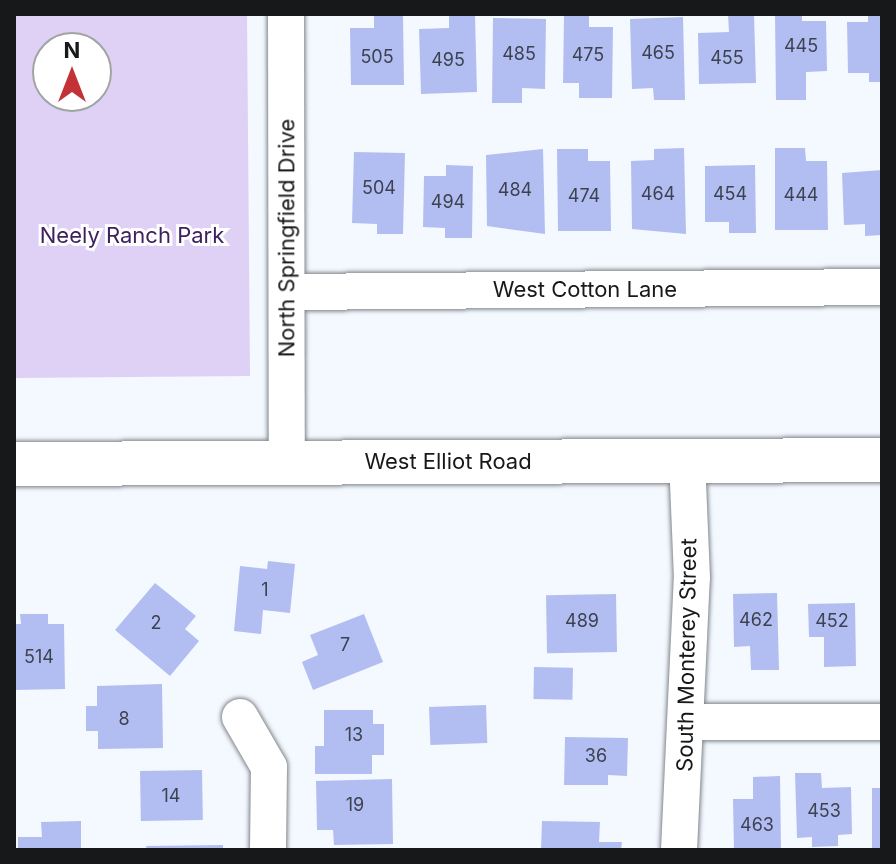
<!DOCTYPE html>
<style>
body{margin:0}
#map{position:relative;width:896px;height:864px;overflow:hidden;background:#f3f9ff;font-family:Inter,sans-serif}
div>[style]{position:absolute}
.green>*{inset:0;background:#ded1f5}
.building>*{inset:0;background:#b2bef2;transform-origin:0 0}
.roads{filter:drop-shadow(0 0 2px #82878c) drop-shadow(0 0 2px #82878c)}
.minor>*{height:36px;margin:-18px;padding:0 18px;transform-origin:18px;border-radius:18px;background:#fff}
.major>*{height:44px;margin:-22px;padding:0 22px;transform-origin:22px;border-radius:22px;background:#fff}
span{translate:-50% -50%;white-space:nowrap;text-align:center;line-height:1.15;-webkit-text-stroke:6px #fff;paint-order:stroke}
.number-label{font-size:18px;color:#3d4250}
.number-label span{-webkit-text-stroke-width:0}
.park-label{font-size:22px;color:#3e225f}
.street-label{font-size:22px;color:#16181a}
.frame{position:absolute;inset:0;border:16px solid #16181a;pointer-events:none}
.north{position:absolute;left:32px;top:32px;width:80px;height:80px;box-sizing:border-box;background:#fff;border:2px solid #a2a3a3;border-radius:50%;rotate:0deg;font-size:22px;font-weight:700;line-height:32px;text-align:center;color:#16181a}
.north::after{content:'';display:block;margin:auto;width:28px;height:36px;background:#c23236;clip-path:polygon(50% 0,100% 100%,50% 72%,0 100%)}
</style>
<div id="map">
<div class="green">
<div style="clip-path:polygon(evenodd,14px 14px,247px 14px,250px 376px,14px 378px,14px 14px,48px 48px,96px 48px,96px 96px,48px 96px,48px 48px)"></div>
</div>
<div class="building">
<div style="clip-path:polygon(728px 14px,754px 14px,756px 83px,699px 84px,698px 33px,729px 32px)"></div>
<div style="clip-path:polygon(802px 14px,802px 21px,826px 21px,827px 71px,806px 72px,806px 100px,776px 100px,775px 15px)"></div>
<div style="clip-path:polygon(868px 14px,882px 14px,882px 82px,869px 82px,869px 73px,848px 73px,847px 22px,868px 22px)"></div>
<div style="clip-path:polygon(564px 15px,589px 15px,589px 27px,613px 27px,612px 98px,579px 98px,579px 83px,563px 83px)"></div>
<div style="clip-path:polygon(374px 16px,403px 16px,404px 85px,351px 85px,350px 28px,374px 28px)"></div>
<div style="clip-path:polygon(449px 16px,475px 16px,477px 92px,421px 94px,419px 29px,449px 28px)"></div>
<div style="clip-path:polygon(683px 17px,685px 100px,654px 100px,653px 88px,632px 89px,630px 19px)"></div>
<div style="clip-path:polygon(493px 18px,546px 19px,545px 89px,522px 88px,522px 103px,492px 103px)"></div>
<div style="clip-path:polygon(684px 148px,686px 234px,632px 229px,631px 161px,654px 160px,654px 149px)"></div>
<div style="clip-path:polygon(775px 148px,805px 148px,806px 161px,827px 161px,828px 230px,775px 230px)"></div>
<div style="clip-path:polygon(543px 149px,545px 234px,487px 226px,486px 155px)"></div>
<div style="clip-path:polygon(557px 149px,588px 149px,588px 161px,610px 161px,611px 231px,558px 231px)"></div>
<div style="clip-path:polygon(354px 152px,405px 153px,403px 234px,377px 234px,377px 224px,352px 223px)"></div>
<div style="clip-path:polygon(446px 165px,473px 166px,472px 238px,445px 238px,445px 228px,423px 227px,424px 176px,446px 176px)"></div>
<div style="clip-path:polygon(755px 165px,756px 233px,729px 233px,729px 222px,705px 222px,705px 166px)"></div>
<div style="clip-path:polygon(882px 170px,882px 235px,865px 236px,865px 224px,844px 225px,842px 173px)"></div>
<div style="clip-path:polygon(268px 561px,295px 564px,290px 613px,263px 610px,261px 634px,234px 631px,240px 566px,267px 569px)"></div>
<div style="clip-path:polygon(155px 583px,196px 616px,185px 629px,199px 641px,170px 676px,115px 630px)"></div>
<div style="clip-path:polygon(777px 593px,779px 670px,751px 670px,750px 646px,734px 647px,733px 594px)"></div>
<div style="left:616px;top:594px;width:58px;height:70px;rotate:89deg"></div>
<div style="clip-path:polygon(855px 603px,856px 666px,824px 667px,824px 637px,809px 637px,808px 604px)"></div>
<div style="clip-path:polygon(20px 614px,48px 614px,48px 624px,64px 624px,65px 689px,14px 690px,14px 624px,21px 624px)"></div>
<div style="clip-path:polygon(364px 614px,383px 662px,313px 690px,302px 662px,318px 655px,310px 635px)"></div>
<div style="left:534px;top:667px;width:39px;height:32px;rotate:1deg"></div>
<div style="clip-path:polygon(162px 684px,163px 748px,98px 749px,98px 731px,86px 731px,86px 706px,97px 706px,97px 686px)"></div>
<div style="left:486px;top:705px;width:38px;height:57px;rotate:88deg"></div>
<div style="clip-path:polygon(324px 710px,373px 710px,373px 724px,384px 724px,384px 755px,372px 755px,372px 774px,315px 774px,315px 746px,324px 746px)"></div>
<div style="clip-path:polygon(565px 737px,628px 738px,627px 776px,608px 775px,608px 785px,564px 785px)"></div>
<div style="left:202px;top:770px;width:50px;height:62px;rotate:89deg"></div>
<div style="clip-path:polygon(795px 773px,821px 773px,822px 788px,851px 787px,852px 834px,838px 835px,838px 846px,812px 847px,812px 837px,797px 838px)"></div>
<div style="clip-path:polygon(780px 776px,781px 850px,734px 850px,733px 799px,753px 799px,753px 777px)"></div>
<div style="clip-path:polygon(392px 779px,393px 844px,334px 845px,333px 830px,317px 830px,316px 781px)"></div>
<div style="left:872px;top:788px;width:10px;height:62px"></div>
<div style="clip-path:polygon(81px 821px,81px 850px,18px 850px,18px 837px,42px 837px,41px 822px)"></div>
<div style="clip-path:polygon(542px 821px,600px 822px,599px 842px,622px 842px,621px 850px,541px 850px)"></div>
<div style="clip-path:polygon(223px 845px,223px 850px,147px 850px,146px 846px)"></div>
</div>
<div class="roads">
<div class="minor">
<div style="left:286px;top:14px;width:449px;rotate:89.9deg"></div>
<div style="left:288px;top:292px;width:594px;rotate:-0.48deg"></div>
<div style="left:240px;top:717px;width:58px;rotate:59.9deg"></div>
<div style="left:269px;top:767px;width:83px;rotate:90.7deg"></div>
<div style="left:688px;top:722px;width:194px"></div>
<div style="left:679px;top:850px;width:272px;rotate:-87.3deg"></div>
<div style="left:692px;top:578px;width:117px;rotate:-92.4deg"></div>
</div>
<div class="major">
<div style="left:14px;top:464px;width:868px;rotate:-0.26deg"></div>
</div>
</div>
<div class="number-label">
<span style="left:801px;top:46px">445</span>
<span style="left:658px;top:53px">465</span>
<span style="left:519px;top:54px">485</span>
<span style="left:588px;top:55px">475</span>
<span style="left:377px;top:57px">505</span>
<span style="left:727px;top:58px">455</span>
<span style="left:448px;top:60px">495</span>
<span style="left:379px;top:188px">504</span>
<span style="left:515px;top:190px">484</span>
<span style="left:658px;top:194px">464</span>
<span style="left:730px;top:194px">454</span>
<span style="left:801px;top:195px">444</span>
<span style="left:584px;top:196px">474</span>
<span style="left:448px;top:202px">494</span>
<span style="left:265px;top:590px">1</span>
<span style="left:756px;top:620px">462</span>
<span style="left:582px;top:621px">489</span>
<span style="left:832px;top:621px">452</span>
<span style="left:156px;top:623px">2</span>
<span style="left:345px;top:645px">7</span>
<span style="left:39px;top:657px">514</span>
<span style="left:124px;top:719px">8</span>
<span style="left:354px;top:735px">13</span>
<span style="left:596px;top:756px">36</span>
<span style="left:171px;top:796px">14</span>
<span style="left:355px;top:805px">19</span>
<span style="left:824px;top:811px">453</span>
<span style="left:757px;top:825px">463</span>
</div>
<div class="park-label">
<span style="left:132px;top:236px">Neely Ranch Park</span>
</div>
<div class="street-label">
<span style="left:287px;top:238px;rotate:-90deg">North Springfield Drive</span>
<span style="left:585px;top:290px">West Cotton Lane</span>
<span style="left:448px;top:462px">West Elliot Road</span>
<span style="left:687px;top:655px;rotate:-89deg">South Monterey Street</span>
</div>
<div class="frame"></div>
<div class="north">N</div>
</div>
